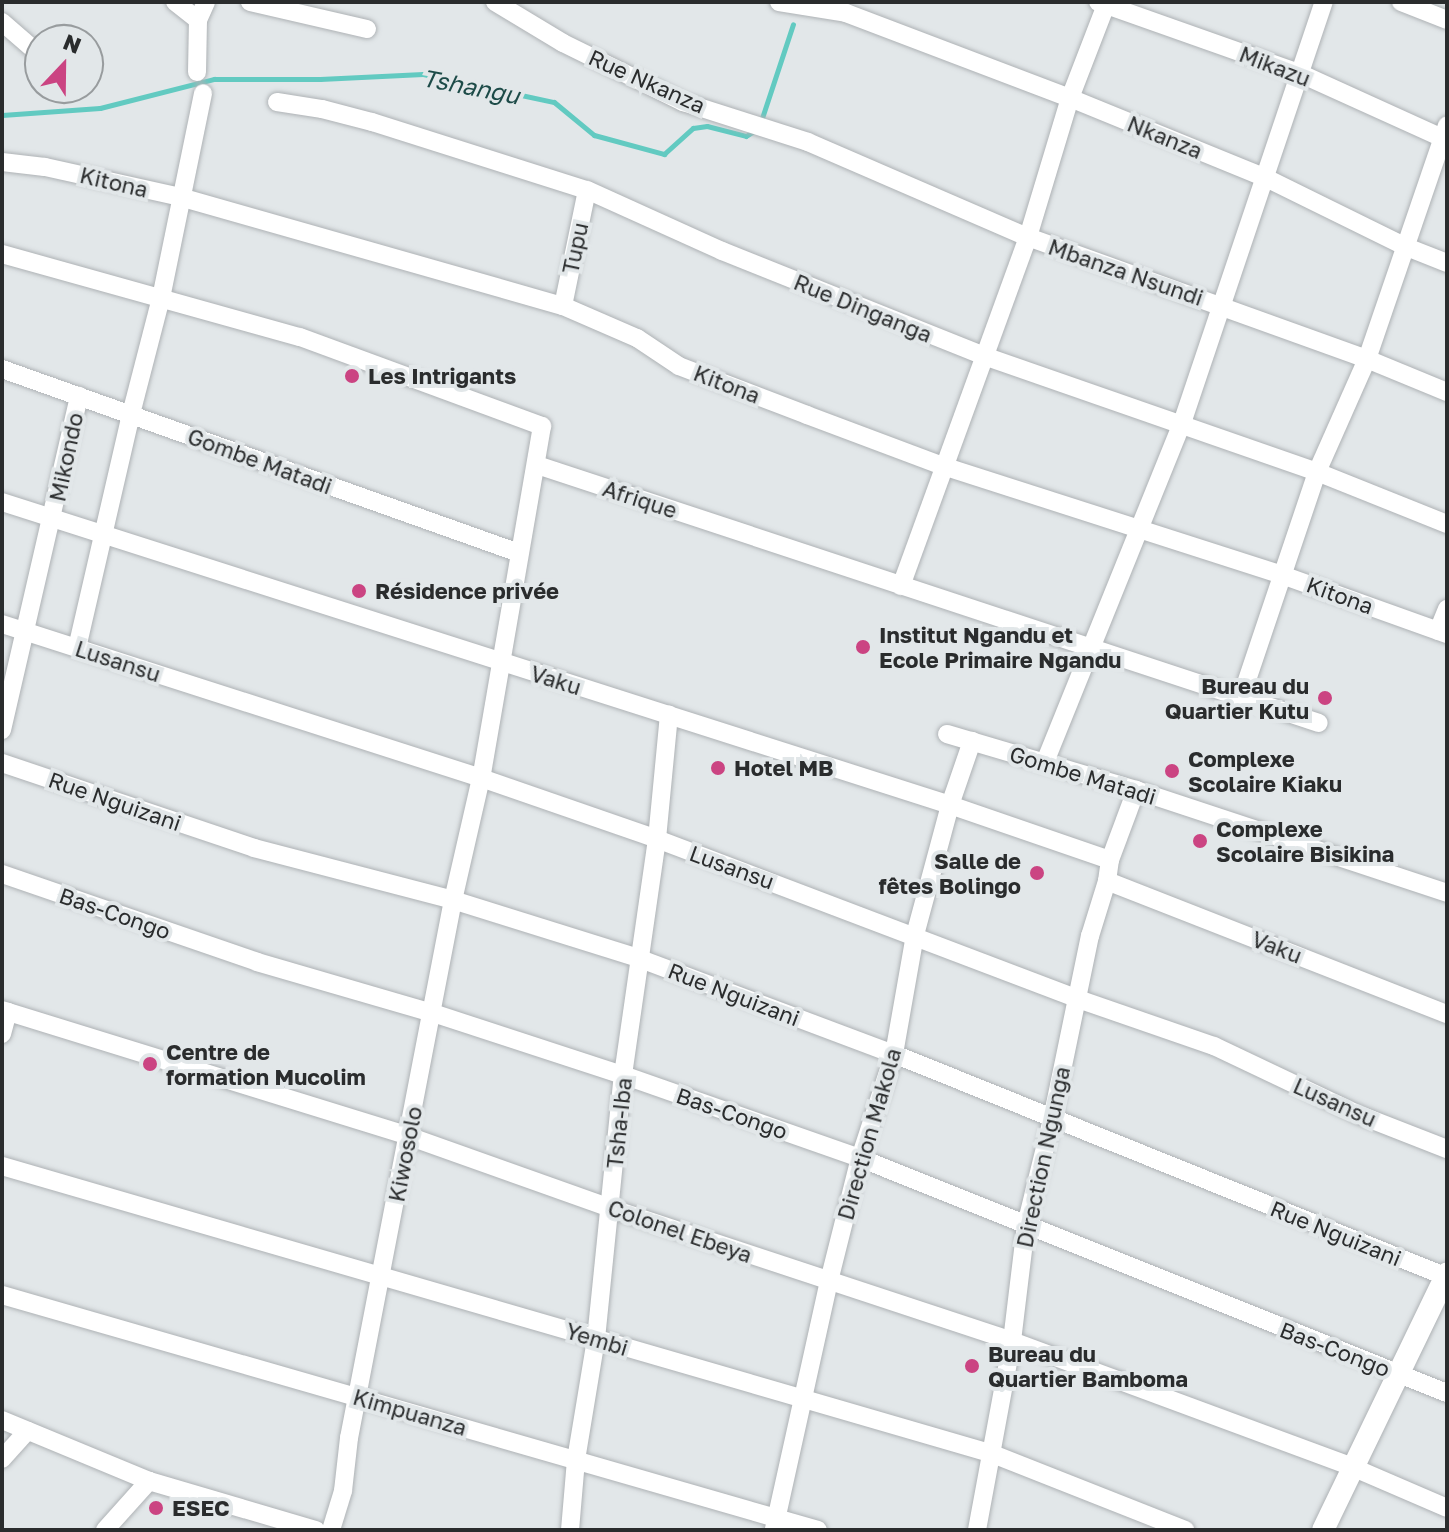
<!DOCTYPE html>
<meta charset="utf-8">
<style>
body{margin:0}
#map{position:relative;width:1449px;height:1532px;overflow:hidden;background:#e2e7e9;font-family:"Golos Text",sans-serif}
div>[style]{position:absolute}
.stream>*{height:5px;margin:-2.5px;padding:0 2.5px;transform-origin:2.5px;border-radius:2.5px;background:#62cac1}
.roads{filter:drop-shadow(0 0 2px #aeb2b5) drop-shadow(0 0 2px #aeb2b5)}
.minor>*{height:18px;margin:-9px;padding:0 9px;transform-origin:9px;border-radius:9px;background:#fff}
.tertiary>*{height:22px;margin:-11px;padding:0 11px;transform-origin:11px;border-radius:11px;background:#fff}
.dots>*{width:22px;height:22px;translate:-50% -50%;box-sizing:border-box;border:4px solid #e2e7e9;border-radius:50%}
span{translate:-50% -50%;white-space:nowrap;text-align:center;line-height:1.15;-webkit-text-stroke:8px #e2e7e9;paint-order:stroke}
.street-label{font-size:22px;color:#2a2c2d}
.poi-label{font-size:22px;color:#2a2c2d;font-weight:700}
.left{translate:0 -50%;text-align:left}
.right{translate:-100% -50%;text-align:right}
.water-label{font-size:24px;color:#1d4b48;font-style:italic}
.frame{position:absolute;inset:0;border:4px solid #2a2c2d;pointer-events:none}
.north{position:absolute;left:24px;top:24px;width:80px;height:80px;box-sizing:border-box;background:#e2e7e9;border:2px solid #989c9e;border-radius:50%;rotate:22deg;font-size:22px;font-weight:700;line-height:32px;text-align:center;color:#2a2c2d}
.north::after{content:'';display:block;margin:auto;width:28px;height:36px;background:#cb4482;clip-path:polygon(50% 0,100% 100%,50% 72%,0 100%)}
</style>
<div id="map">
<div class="stream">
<div style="left:2px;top:115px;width:98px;rotate:-4.1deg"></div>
<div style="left:100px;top:108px;width:118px;rotate:-14.3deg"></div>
<div style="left:214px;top:79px;width:106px"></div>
<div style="left:320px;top:79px;width:103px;rotate:-2.8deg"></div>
<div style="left:423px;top:74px;width:134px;rotate:12.1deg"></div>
<div style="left:554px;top:102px;width:52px;rotate:39.5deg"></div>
<div style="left:594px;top:135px;width:73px;rotate:15.2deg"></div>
<div style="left:664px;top:154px;width:39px;rotate:-42deg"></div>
<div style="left:693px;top:128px;width:14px;rotate:-8deg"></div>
<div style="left:707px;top:126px;width:40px;rotate:14.4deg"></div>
<div style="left:746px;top:136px;width:9px;rotate:-32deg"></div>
<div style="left:760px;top:124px;width:105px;rotate:-71.7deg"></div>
</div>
<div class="roads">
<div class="minor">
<div style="left:175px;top:2px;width:29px;rotate:38deg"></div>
<div style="left:250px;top:2px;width:120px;rotate:13deg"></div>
<div style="left:495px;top:2px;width:79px;rotate:31.1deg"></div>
<div style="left:563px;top:43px;width:134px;rotate:26.2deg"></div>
<div style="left:683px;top:102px;width:131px;rotate:17.7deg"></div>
<div style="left:808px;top:142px;width:240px;rotate:23.4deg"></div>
<div style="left:1028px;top:237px;width:360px;rotate:19.8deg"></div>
<div style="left:1367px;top:359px;width:87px;rotate:22.4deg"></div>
<div style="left:779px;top:2px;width:68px;rotate:9.3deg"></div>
<div style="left:846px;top:13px;width:240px;rotate:20.8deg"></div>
<div style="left:1070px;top:98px;width:212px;rotate:22.2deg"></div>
<div style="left:1266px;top:178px;width:154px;rotate:26.2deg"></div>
<div style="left:1404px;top:246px;width:46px;rotate:21.6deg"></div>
<div style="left:1098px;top:2px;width:213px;rotate:19.5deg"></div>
<div style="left:1299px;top:73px;width:162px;rotate:24.4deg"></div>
<div style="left:1401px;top:2px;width:49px;rotate:21.4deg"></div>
<div style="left:2px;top:22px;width:50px;rotate:41deg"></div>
<div style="left:197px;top:72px;width:52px;rotate:-88.9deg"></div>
<div style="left:198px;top:20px;width:20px;rotate:-66deg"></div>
<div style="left:277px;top:102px;width:46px;rotate:8.8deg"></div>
<div style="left:322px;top:109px;width:52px;rotate:14.6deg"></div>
<div style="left:372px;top:122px;width:225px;rotate:17.6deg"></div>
<div style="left:587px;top:190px;width:148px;rotate:24.3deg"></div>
<div style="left:722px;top:251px;width:282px;rotate:21.8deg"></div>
<div style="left:984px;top:356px;width:353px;rotate:19.2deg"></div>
<div style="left:1317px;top:472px;width:140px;rotate:21.8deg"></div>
<div style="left:2px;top:162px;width:43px;rotate:6.6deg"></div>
<div style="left:45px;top:167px;width:138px;rotate:12.5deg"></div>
<div style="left:180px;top:197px;width:398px;rotate:15.9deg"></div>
<div style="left:563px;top:306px;width:81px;rotate:23.4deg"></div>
<div style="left:637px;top:338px;width:50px;rotate:33.7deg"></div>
<div style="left:679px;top:366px;width:137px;rotate:20.9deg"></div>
<div style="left:807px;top:415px;width:145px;rotate:20.6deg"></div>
<div style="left:943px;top:466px;width:356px;rotate:17.8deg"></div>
<div style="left:1282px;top:575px;width:175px;rotate:19.7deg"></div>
<div style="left:2px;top:254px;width:309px;rotate:15.6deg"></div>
<div style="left:300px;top:337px;width:258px;rotate:20.2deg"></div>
<div style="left:542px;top:426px;width:357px;rotate:99.8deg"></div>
<div style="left:481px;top:778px;width:125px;rotate:102.9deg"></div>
<div style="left:453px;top:900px;width:548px;rotate:100.94deg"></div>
<div style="left:349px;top:1438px;width:53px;rotate:96.5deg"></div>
<div style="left:343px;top:1491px;width:41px;rotate:107.1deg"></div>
<div style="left:563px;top:306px;width:118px;rotate:-78.3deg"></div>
<div style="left:2px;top:369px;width:549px;rotate:19.59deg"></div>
<div style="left:537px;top:465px;width:823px;rotate:18.26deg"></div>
<div style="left:2px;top:502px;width:995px;rotate:17.72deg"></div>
<div style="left:950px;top:805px;width:169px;rotate:19deg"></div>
<div style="left:901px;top:586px;width:371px;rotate:-70deg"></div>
<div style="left:1028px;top:237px;width:145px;rotate:-73.2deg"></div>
<div style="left:1070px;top:98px;width:103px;rotate:-68.9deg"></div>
<div style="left:2px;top:624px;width:503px;rotate:17.82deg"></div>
<div style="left:481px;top:778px;width:186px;rotate:19.1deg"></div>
<div style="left:657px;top:839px;width:447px;rotate:20.8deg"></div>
<div style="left:1075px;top:998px;width:147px;rotate:19.1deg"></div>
<div style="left:1214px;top:1046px;width:158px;rotate:25.4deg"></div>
<div style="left:1357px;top:1114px;width:97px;rotate:21.3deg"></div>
<div style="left:1438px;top:631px;width:24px;rotate:-68deg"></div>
<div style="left:77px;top:648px;width:240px;rotate:-77deg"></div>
<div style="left:131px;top:414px;width:120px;rotate:-75.5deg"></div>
<div style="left:161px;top:298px;width:209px;rotate:-78.4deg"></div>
<div style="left:1242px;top:695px;width:235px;rotate:-71.4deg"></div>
<div style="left:1317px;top:472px;width:124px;rotate:-66.1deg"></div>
<div style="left:1367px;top:359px;width:247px;rotate:-71.1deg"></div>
<div style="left:2px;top:730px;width:343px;rotate:-77deg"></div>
<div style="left:947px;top:734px;width:197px;rotate:16.5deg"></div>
<div style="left:1136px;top:790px;width:328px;rotate:18.3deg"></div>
<div style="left:1045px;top:762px;width:362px;rotate:-68deg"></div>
<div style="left:1181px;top:426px;width:447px;rotate:-71.4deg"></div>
<div style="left:2px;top:763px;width:266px;rotate:18.6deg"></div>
<div style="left:254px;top:848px;width:206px;rotate:14.6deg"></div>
<div style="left:453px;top:900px;width:194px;rotate:17.4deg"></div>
<div style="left:638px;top:958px;width:273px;rotate:20.6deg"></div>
<div style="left:894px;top:1054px;width:596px;rotate:21.96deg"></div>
<div style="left:2px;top:874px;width:270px;rotate:19deg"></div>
<div style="left:257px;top:962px;width:183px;rotate:16.2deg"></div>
<div style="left:433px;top:1013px;width:200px;rotate:18.1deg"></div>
<div style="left:623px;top:1075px;width:251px;rotate:19.3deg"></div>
<div style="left:860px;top:1158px;width:632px;rotate:21.82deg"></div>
<div style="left:1107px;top:881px;width:365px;rotate:21.4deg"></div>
<div style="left:2px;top:1010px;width:425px;rotate:17.2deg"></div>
<div style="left:408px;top:1136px;width:214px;rotate:19.6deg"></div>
<div style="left:610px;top:1208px;width:423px;rotate:18.3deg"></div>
<div style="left:1012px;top:1341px;width:363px;rotate:20.3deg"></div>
<div style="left:1352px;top:1467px;width:103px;rotate:23.3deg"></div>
<div style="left:2px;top:1034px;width:23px;rotate:-75deg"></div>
<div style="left:2px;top:1166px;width:1029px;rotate:16.2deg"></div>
<div style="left:990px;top:1453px;width:210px;rotate:21.5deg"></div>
<div style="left:2px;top:1295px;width:849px;rotate:16.07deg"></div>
<div style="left:2px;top:1420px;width:159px;rotate:22.5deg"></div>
<div style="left:149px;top:1481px;width:174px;rotate:16.4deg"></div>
<div style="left:2px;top:1459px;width:38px;rotate:-48deg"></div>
<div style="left:774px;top:1529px;width:254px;rotate:-77.5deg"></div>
<div style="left:829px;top:1281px;width:127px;rotate:-75.9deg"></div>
<div style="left:860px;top:1158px;width:109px;rotate:-71.9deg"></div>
<div style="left:894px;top:1054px;width:121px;rotate:-80deg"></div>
<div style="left:915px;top:935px;width:135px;rotate:-74.9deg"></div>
<div style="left:950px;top:805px;width:68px;rotate:-71deg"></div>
<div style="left:105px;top:1530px;width:66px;rotate:-48.1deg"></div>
<div style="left:570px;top:1530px;width:70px;rotate:-85.1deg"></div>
<div style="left:576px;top:1460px;width:123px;rotate:-80.6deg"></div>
<div style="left:596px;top:1339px;width:265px;rotate:-84.2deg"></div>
<div style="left:623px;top:1075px;width:238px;rotate:-81.8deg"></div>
<div style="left:657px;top:839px;width:125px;rotate:-84.5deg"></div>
<div style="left:977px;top:1530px;width:192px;rotate:-79.5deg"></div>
<div style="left:1012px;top:1341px;width:117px;rotate:-83.1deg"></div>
<div style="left:1026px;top:1225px;width:109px;rotate:-76.2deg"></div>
<div style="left:1052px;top:1119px;width:187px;rotate:-78.3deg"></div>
<div style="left:1090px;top:936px;width:58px;rotate:-72.8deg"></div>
<div style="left:1107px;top:881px;width:21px;rotate:-82deg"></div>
<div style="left:1110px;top:860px;width:75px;rotate:-69.6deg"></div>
</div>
<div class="tertiary">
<div style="left:1323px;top:1530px;width:285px;rotate:-64.2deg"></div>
</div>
</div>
<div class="dots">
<div style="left:352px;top:376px;background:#cb4482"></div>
<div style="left:359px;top:591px;background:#cb4482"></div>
<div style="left:863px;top:647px;background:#cb4482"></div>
<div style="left:1325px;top:698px;background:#cb4482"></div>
<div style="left:718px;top:768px;background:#cb4482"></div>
<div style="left:1172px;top:771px;background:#cb4482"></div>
<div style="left:1200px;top:841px;background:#cb4482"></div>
<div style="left:1037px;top:873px;background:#cb4482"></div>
<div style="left:150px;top:1064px;background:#cb4482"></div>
<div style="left:972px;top:1366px;background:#cb4482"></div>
<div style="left:156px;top:1508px;background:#cb4482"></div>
</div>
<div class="street-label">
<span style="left:1275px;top:66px;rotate:21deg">Mikazu</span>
<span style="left:647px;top:81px;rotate:24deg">Rue Nkanza</span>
<span style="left:1165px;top:137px;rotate:22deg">Nkanza</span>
<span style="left:114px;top:182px;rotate:13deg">Kitona</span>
<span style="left:575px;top:248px;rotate:-78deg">Tupu</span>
<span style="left:1126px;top:272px;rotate:19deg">Mbanza Nsundi</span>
<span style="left:863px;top:308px;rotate:22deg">Rue Dinganga</span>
<span style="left:727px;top:384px;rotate:21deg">Kitona</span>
<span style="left:66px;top:457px;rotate:-78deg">Mikondo</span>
<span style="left:260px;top:461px;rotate:20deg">Gombe Matadi</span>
<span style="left:640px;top:499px;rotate:18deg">Afrique</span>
<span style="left:1340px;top:595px;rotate:20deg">Kitona</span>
<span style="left:118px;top:661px;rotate:18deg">Lusansu</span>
<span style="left:556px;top:680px;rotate:17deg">Vaku</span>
<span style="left:1083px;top:775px;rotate:17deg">Gombe Matadi</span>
<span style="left:115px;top:801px;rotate:19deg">Rue Nguizani</span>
<span style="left:732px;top:867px;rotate:20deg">Lusansu</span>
<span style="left:115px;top:913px;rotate:19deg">Bas-Congo</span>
<span style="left:1277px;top:947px;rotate:21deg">Vaku</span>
<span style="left:734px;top:994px;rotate:21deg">Rue Nguizani</span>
<span style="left:1335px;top:1102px;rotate:24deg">Lusansu</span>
<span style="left:732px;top:1113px;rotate:19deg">Bas-Congo</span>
<span style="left:619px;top:1123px;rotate:-84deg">Tsha-Iba</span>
<span style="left:869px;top:1134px;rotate:-74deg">Direction Makola</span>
<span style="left:405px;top:1154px;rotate:-79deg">Kiwosolo</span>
<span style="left:1043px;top:1157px;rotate:-78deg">Direction Ngunga</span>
<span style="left:680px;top:1231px;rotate:19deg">Colonel Ebeya</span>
<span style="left:1336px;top:1233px;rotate:22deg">Rue Nguizani</span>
<span style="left:597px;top:1339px;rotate:17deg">Yembi</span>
<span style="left:1335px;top:1349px;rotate:21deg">Bas-Congo</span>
<span style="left:410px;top:1412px;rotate:16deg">Kimpuanza</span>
</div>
<div class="poi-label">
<span class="left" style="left:368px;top:376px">Les Intrigants</span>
<span class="left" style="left:375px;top:591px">Résidence privée</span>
<span class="left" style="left:879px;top:647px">Institut Ngandu et<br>Ecole Primaire Ngandu</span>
<span class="right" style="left:1309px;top:698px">Bureau du<br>Quartier Kutu</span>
<span class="left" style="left:1188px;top:771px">Complexe<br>Scolaire Kiaku</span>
<span class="left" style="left:734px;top:768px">Hotel MB</span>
<span class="left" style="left:1216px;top:841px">Complexe<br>Scolaire Bisikina</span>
<span class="right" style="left:1021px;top:873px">Salle de<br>fêtes Bolingo</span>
<span class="left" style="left:166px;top:1064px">Centre de<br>formation Mucolim</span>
<span class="left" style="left:988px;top:1366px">Bureau du<br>Quartier Bamboma</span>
<span class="left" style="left:172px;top:1508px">ESEC</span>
</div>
<div class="water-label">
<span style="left:471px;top:86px;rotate:11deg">Tshangu</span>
</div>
<div class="frame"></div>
<div class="north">N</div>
</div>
